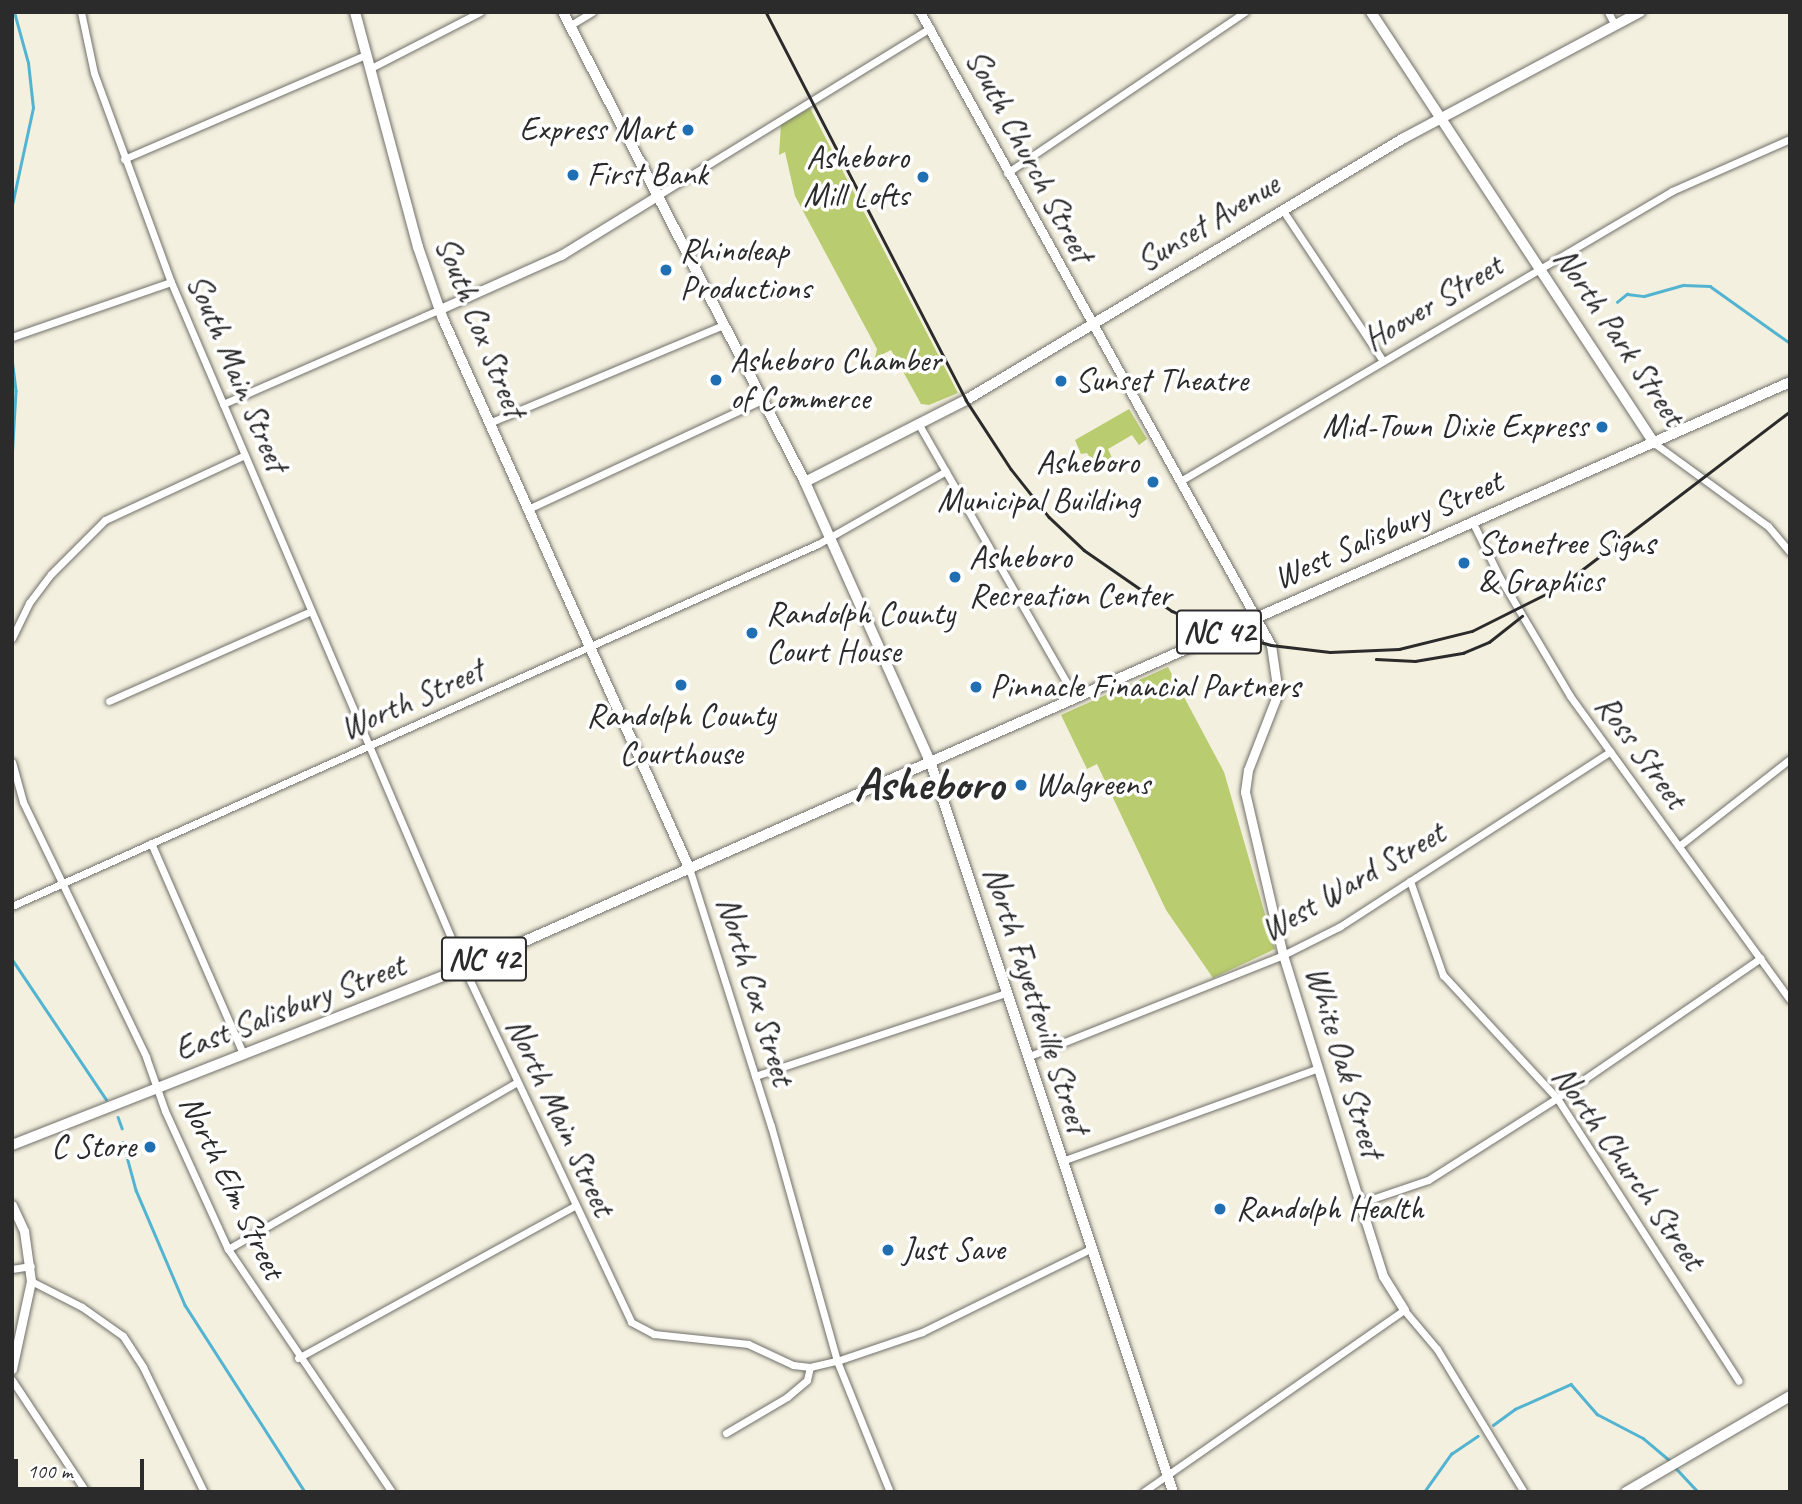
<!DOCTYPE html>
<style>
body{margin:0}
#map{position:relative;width:1802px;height:1504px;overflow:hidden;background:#f4f0df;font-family:Caveat,sans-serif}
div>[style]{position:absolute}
.green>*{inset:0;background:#b9cc70}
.stream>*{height:2.5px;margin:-1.25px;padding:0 1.25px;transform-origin:1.25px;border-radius:1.25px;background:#52b4d1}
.roads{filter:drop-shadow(0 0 2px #71706a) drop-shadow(0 0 2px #71706a)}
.minor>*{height:7px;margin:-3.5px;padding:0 3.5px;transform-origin:3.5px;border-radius:3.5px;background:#fff}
.tertiary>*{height:9px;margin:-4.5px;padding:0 4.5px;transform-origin:4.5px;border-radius:4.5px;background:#fff}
.secondary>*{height:10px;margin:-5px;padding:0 5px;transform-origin:5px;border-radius:5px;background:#fff}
.primary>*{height:10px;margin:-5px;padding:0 5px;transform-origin:5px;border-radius:5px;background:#fff}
.rail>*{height:2.5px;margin:-1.25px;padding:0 1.25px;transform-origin:1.25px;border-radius:1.25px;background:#2b2b2b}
.dots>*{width:19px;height:19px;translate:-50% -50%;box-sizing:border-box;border:4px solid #fff;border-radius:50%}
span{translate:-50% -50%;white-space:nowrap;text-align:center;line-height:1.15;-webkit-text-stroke:7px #fff;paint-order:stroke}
.shield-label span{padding:2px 5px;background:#fff;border:2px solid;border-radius:5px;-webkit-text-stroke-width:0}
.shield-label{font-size:32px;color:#2b2b2b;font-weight:700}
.poi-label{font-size:33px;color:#2b2b2b}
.right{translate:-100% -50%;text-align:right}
.left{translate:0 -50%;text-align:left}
.street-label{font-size:33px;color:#2b2b2b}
.town-label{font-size:47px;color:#2b2b2b;font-weight:700}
.frame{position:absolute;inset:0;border:14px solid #2b2b2b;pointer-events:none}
.scale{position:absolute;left:14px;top:1459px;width:130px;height:32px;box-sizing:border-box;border:4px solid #2b2b2b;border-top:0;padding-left:9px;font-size:21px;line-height:24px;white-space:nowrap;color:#2b2b2b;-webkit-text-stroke:5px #fff;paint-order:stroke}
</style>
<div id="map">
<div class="green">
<div style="clip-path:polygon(810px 108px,958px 393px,929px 405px,921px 404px,891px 350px,875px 358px,877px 349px,795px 196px,785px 152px,779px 155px,781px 124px)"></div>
<div style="clip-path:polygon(1129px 409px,1147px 439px,1139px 445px,1132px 435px,1108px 449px,1113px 460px,1097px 469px,1087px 453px,1081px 454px,1075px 440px)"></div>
<div style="clip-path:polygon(1168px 667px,1224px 772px,1275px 949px,1213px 978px,1166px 910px,1097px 764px,1087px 769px,1061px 715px)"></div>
</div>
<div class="stream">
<div style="left:12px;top:205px;width:99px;rotate:-77.8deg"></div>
<div style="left:33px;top:108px;width:45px;rotate:-96.3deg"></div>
<div style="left:28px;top:63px;width:53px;rotate:-105.4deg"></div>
<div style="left:1617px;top:302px;width:13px;rotate:-39deg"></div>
<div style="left:1627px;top:294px;width:17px;rotate:7deg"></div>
<div style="left:1644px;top:296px;width:41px;rotate:-15.8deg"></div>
<div style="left:1683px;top:285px;width:27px;rotate:2deg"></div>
<div style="left:1710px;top:286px;width:98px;rotate:35.5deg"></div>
<div style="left:12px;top:358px;width:33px;rotate:83deg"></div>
<div style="left:16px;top:391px;width:69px;rotate:93.3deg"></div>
<div style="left:12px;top:959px;width:169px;rotate:56.1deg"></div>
<div style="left:118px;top:1117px;width:12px;rotate:70deg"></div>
<div style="left:123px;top:1142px;width:50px;rotate:74.8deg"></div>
<div style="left:136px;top:1190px;width:125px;rotate:66.9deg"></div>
<div style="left:185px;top:1305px;width:222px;rotate:57.3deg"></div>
<div style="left:1493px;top:1425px;width:27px;rotate:-36deg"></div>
<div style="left:1515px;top:1409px;width:61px;rotate:-24.1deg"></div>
<div style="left:1571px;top:1384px;width:40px;rotate:49deg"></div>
<div style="left:1597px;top:1414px;width:52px;rotate:27.6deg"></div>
<div style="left:1643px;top:1438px;width:35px;rotate:40deg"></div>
<div style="left:1674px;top:1466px;width:35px;rotate:47deg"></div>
<div style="left:1424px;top:1492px;width:47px;rotate:-54.6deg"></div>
<div style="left:1451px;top:1454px;width:32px;rotate:-34deg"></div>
</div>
<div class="roads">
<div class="minor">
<div style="left:81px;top:12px;width:62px;rotate:78deg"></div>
<div style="left:94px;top:73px;width:223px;rotate:69.8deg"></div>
<div style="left:171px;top:282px;width:746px;rotate:66.87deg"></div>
<div style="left:464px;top:968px;width:391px;rotate:64.7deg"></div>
<div style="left:631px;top:1322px;width:26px;rotate:28deg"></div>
<div style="left:654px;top:1334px;width:95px;rotate:6.1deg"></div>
<div style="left:748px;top:1344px;width:50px;rotate:25deg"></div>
<div style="left:793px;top:1365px;width:17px;rotate:7deg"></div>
<div style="left:810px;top:1367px;width:28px;rotate:-13deg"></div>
<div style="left:837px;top:1361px;width:141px;rotate:68deg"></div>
<div style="left:1608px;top:12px;width:15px;rotate:62deg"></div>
<div style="left:569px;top:26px;width:27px;rotate:-31deg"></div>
<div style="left:369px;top:69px;width:125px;rotate:-27.2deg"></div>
<div style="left:124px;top:159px;width:263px;rotate:-23.3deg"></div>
<div style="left:1007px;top:173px;width:287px;rotate:-34.1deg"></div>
<div style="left:657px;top:196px;width:321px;rotate:-31.6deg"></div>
<div style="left:1282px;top:209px;width:182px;rotate:56.4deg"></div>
<div style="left:12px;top:337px;width:168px;rotate:-19.1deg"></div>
<div style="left:223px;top:404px;width:237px;rotate:-23.6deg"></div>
<div style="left:489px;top:423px;width:254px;rotate:-22.7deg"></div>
<div style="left:918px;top:423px;width:316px;rotate:60.2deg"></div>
<div style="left:1654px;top:443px;width:141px;rotate:36.1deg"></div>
<div style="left:1768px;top:526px;width:34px;rotate:50deg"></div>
<div style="left:1182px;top:480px;width:569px;rotate:-30.53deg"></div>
<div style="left:1672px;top:191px;width:129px;rotate:-23.8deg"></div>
<div style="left:528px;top:509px;width:258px;rotate:-25deg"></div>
<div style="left:1472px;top:521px;width:64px;rotate:63.8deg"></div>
<div style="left:1500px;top:578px;width:137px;rotate:59.3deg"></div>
<div style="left:1570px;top:696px;width:375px;rotate:54.1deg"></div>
<div style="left:12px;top:638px;width:39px;rotate:-64deg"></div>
<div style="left:29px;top:603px;width:36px;rotate:-53deg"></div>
<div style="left:51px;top:574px;width:76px;rotate:-45deg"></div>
<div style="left:105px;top:520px;width:154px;rotate:-24.9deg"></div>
<div style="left:109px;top:701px;width:221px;rotate:-24deg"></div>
<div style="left:12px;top:762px;width:41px;rotate:74.6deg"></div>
<div style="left:23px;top:802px;width:283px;rotate:64.2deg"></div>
<div style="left:146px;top:1057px;width:57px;rotate:70.6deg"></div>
<div style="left:165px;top:1111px;width:152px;rotate:65.5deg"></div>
<div style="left:228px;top:1249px;width:293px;rotate:56deg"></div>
<div style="left:151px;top:843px;width:230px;rotate:66.4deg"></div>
<div style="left:1679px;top:846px;width:141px;rotate:-38.1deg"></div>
<div style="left:689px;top:868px;width:271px;rotate:72.4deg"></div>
<div style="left:771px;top:1126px;width:244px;rotate:74.3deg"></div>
<div style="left:837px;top:1361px;width:90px;rotate:-18.8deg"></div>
<div style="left:922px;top:1332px;width:190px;rotate:-26.3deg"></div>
<div style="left:1410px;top:881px;width:100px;rotate:70.7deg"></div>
<div style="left:1443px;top:975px;width:168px;rotate:47.2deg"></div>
<div style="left:1557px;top:1098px;width:336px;rotate:57.3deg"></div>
<div style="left:12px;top:906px;width:884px;rotate:-24.19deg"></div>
<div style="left:818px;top:544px;width:147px;rotate:-29.7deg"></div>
<div style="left:1027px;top:1057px;width:276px;rotate:-21.7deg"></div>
<div style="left:1283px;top:955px;width:63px;rotate:-26.6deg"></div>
<div style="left:1339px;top:927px;width:323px;rotate:-32.9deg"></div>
<div style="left:755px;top:1076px;width:264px;rotate:-18.3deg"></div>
<div style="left:1062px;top:1161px;width:273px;rotate:-19.9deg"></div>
<div style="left:1360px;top:1203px;width:72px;rotate:-18.7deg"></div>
<div style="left:1428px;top:1180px;width:153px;rotate:-32.4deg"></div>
<div style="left:1557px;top:1098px;width:247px;rotate:-34.5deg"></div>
<div style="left:228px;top:1249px;width:334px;rotate:-30deg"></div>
<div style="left:12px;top:1269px;width:19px;rotate:-9deg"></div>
<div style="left:31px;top:1281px;width:57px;rotate:27deg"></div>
<div style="left:82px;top:1307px;width:50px;rotate:35.3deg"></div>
<div style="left:123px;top:1336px;width:37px;rotate:57deg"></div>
<div style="left:143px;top:1367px;width:139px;rotate:64deg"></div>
<div style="left:298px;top:1358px;width:316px;rotate:-28.8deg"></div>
<div style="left:12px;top:1380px;width:134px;rotate:56.5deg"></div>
<div style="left:726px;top:1433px;width:71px;rotate:-30.5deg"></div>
<div style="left:787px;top:1397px;width:26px;rotate:-40deg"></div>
<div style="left:807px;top:1380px;width:13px;rotate:-77deg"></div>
<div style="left:1143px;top:1492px;width:318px;rotate:-34.9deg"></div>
<div style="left:1404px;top:1310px;width:51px;rotate:49.8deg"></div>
<div style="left:1437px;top:1349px;width:167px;rotate:58.7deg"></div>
</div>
<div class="tertiary">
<div style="left:920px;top:12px;width:724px;rotate:60.99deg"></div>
<div style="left:1271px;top:645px;width:49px;rotate:81.7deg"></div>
<div style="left:1278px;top:693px;width:83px;rotate:111.3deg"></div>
<div style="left:1248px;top:770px;width:22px;rotate:98deg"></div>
<div style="left:1245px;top:792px;width:167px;rotate:76.9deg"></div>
<div style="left:1283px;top:955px;width:260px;rotate:72.8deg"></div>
<div style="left:1360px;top:1203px;width:77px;rotate:72.5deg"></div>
<div style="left:1383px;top:1276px;width:40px;rotate:58deg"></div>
<div style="left:440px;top:309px;width:133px;rotate:-24.1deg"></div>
<div style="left:561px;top:255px;width:113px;rotate:-31.6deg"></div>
<div style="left:12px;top:1205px;width:29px;rotate:65deg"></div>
<div style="left:24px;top:1231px;width:50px;rotate:82deg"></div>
<div style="left:31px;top:1281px;width:90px;rotate:102.2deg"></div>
</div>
<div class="secondary">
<div style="left:355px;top:12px;width:243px;rotate:75deg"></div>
<div style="left:418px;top:247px;width:76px;rotate:70.9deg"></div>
<div style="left:443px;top:319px;width:602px;rotate:65.86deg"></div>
<div style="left:1371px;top:12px;width:516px;rotate:56.71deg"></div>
<div style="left:805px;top:482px;width:181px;rotate:-27deg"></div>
<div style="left:966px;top:400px;width:510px;rotate:-30.89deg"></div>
<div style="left:1404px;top:138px;width:268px;rotate:-28.1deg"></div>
<div style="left:1626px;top:1492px;width:190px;rotate:-30.3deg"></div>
</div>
<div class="primary">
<div style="left:563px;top:12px;width:529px;rotate:62.76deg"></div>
<div style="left:805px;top:482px;width:306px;rotate:65.9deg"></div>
<div style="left:930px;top:761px;width:770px;rotate:71.61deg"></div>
<div style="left:12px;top:1145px;width:485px;rotate:-21.4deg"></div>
<div style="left:464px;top:968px;width:1450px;rotate:-23.84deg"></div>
</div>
</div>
<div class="rail">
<div style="left:766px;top:12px;width:437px;rotate:62.7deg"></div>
<div style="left:966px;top:400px;width:82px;rotate:56.9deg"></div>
<div style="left:1011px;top:469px;width:61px;rotate:51.6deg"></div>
<div style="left:1049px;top:517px;width:48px;rotate:43.3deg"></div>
<div style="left:1084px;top:550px;width:107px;rotate:34.7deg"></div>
<div style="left:1172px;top:611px;width:45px;rotate:23.7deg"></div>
<div style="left:1213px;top:629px;width:60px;rotate:15.4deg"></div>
<div style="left:1271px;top:645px;width:59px;rotate:6.8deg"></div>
<div style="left:1330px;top:652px;width:69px;rotate:-2.5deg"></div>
<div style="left:1399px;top:649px;width:75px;rotate:-13.9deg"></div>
<div style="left:1472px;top:631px;width:96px;rotate:-26.6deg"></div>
<div style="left:1558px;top:588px;width:292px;rotate:-37.3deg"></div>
<div style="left:1376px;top:659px;width:39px;rotate:3deg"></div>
<div style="left:1415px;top:661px;width:49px;rotate:-9.5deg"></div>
<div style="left:1463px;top:653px;width:28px;rotate:-23deg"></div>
<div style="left:1489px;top:642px;width:42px;rotate:-38.2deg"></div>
</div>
<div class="dots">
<div style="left:688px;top:130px;background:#1f6fb2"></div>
<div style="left:573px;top:175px;background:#1f6fb2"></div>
<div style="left:923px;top:177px;background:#1f6fb2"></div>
<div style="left:666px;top:270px;background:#1f6fb2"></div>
<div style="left:716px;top:380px;background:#1f6fb2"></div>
<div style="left:1061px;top:381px;background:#1f6fb2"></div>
<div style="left:1602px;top:427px;background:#1f6fb2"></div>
<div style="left:1153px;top:482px;background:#1f6fb2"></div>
<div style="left:1464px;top:563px;background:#1f6fb2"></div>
<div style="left:955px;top:577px;background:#1f6fb2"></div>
<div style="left:752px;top:633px;background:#1f6fb2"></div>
<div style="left:681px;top:685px;background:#1f6fb2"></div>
<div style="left:976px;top:687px;background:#1f6fb2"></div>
<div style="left:1021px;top:785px;background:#1f6fb2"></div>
<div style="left:150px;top:1147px;background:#1f6fb2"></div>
<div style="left:1220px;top:1209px;background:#1f6fb2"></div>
<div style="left:888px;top:1250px;background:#1f6fb2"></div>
</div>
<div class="shield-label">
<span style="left:1219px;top:632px">NC 42</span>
<span style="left:484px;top:959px">NC 42</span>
</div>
<div class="poi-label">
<span class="right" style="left:674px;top:130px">Express Mart</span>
<span class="right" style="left:909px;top:177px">Asheboro<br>Mill Lofts</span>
<span class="left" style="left:587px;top:175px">First Bank</span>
<span class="left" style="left:680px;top:270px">Rhinoleap<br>Productions</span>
<span class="left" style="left:730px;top:380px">Asheboro Chamber<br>of Commerce</span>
<span class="left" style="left:1075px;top:381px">Sunset Theatre</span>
<span class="right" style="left:1588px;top:427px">Mid-Town Dixie Express</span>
<span class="right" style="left:1139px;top:482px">Asheboro<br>Municipal Building</span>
<span class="left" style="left:1478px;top:563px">Stonetree Signs<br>&amp; Graphics</span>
<span class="left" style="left:969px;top:577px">Asheboro<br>Recreation Center</span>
<span class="left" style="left:766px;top:633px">Randolph County<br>Court House</span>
<span class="left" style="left:990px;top:687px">Pinnacle Financial Partners</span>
<span style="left:681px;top:735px">Randolph County<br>Courthouse</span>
<span class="left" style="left:1035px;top:785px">Walgreens</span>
<span class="right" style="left:136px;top:1147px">C Store</span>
<span class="left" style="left:1236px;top:1209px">Randolph Health</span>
<span class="left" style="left:902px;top:1250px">Just Save</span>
</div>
<div class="street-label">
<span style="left:1029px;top:156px;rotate:62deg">South Church Street</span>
<span style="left:1208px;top:223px;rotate:-31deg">Sunset Avenue</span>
<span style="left:1433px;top:303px;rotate:-31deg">Hoover Street</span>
<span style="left:480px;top:327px;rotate:68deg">South Cox Street</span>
<span style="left:1619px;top:337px;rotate:56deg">North Park Street</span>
<span style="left:237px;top:373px;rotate:67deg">South Main Street</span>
<span style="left:1388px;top:530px;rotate:-24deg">West Salisbury Street</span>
<span style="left:412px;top:700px;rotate:-24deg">Worth Street</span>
<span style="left:1641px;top:752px;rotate:54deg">Ross Street</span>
<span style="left:1353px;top:882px;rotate:-30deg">West Ward Street</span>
<span style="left:755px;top:991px;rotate:73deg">North Cox Street</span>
<span style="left:1036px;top:1000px;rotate:72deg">North Fayetteville Street</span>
<span style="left:290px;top:1008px;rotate:-21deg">East Salisbury Street</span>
<span style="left:1344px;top:1062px;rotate:73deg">White Oak Street</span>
<span style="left:560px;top:1117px;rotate:65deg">North Main Street</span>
<span style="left:1628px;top:1168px;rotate:55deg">North Church Street</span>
<span style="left:232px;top:1187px;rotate:64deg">North Elm Street</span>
</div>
<div class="town-label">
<span style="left:929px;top:784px">Asheboro</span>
</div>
<div class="frame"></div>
<div class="scale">100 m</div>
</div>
